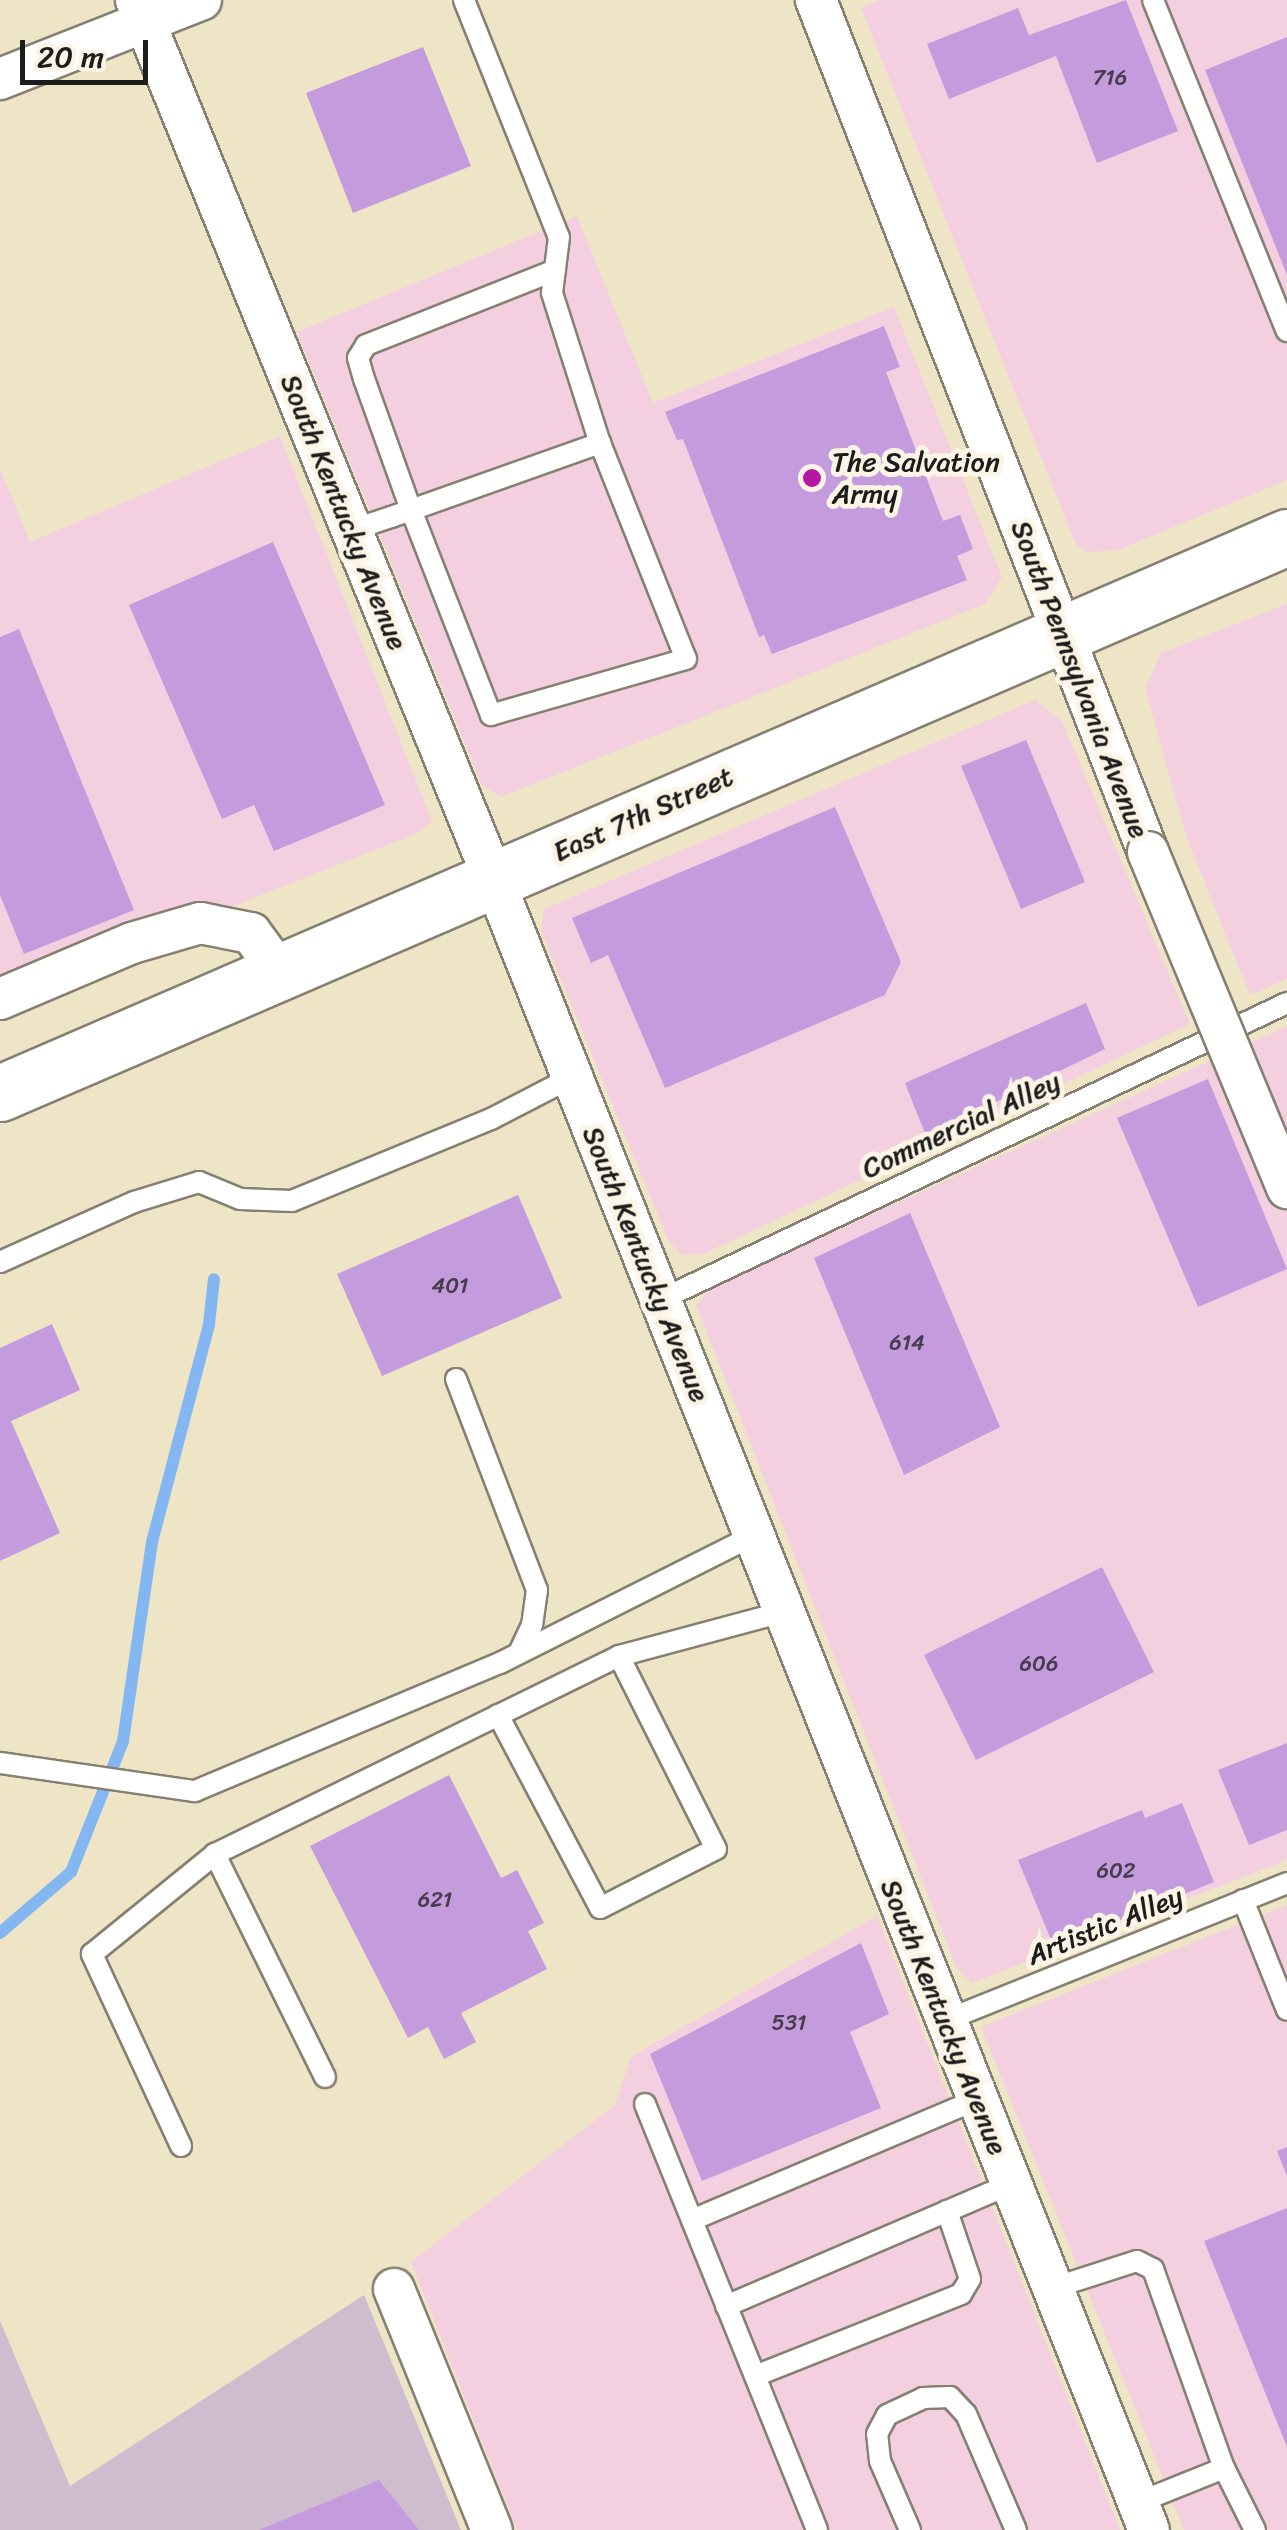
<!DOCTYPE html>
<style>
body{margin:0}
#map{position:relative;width:1287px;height:2530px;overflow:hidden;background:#eee5c6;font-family:Sriracha,sans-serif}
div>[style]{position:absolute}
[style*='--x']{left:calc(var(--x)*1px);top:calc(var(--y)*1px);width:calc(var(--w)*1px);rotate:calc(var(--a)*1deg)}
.built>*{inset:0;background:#f3cfe0}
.industrial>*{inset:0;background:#cfbdcf}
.stream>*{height:12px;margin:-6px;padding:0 6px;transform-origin:6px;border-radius:6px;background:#84b7f2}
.building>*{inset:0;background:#c49cde}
.roads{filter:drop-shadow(2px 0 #858071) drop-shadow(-2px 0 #858071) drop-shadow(0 2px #858071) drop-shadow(0 -2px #858071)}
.lane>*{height:20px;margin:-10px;padding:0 10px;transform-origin:10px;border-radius:10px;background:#fff}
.street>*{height:40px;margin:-20px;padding:0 20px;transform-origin:20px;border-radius:20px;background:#fff}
.primary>*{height:55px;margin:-27.5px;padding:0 27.5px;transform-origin:27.5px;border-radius:27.5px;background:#fff}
.bridges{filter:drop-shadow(2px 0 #858071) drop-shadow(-2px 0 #858071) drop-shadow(0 2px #858071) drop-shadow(0 -2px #858071)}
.street-bridge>*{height:40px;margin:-20px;padding:0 20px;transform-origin:20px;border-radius:20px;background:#fff}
.dots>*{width:28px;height:28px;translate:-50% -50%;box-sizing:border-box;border:5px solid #fcf5e5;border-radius:50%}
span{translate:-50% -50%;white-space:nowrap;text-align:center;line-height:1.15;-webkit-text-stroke:10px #fcf5e5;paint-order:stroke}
.number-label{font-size:22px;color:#463c4c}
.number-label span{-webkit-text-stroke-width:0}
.poi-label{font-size:28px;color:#1c1c1c}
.left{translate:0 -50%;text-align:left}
.street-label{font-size:28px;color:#1c1c1c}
.scale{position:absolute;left:20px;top:40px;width:128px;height:45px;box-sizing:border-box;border:5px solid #1c1c1c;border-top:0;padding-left:12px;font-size:30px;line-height:35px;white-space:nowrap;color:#1c1c1c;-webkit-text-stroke:8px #fcf5e5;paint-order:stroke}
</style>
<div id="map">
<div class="built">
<i style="clip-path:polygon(881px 0,1287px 0,1287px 480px,1118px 550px,1087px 552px,1076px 545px,861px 8px)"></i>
<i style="clip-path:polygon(577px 216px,653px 403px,894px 307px,1002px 577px,985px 604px,501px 797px,482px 785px,297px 332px)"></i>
<i style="clip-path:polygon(280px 436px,432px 821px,418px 833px,236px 905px,0 991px,0 468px,30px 542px)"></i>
<i style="clip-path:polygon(1287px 604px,1287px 979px,1250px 995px,1186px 836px,1145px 688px,1161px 653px)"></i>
<i style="clip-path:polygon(1035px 700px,1062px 721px,1190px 1024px,703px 1254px,681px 1255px,668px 1240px,541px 931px,544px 909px)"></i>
<i style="clip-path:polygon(1287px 1026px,1287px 1860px,972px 1983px,957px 1969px,696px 1305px,712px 1287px)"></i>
<i style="clip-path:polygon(1287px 1905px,1287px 2530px,1184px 2530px,981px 2027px)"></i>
<i style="clip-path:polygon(877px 1916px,1120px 2530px,517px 2530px,411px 2262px,615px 2105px,631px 2057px)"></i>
</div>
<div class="industrial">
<i style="clip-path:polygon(364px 2295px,461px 2530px,0 2530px,0 2321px,70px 2486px)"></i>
</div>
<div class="stream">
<i style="--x:0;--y:1933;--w:94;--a:-40.7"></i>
<i style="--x:71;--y:1872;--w:141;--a:-68.3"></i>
<i style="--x:123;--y:1741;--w:201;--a:-81.7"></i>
<i style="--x:152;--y:1542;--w:225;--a:-75.3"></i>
<i style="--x:209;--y:1324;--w:45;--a:-83.7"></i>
</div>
<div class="building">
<i style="clip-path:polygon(1126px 0,1178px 131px,1097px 163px,1056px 56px,949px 99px,927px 44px,1018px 8px,1029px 35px)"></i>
<i style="clip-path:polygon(1287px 37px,1287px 275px,1205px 70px)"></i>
<i style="clip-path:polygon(423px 47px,471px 166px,353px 213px,306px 93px)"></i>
<i style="clip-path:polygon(884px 326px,900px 367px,886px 372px,943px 521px,960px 515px,973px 549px,957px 556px,967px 580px,772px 654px,764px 635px,759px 637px,683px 439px,677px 440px,665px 412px)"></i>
<i style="clip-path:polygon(273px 542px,385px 805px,274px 851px,254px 805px,222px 819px,129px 605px)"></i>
<i style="clip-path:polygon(19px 629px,134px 910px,24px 954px,0 895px,0 637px)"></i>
<i style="clip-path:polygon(1026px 740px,1085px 882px,1021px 909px,961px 766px)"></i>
<i style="clip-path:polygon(835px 807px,901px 962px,885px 995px,665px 1088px,608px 955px,591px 963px,572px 918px)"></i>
<i style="clip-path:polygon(1086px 1003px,1105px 1049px,926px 1136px,905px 1083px)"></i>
<i style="clip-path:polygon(1208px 1079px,1287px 1269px,1198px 1307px,1117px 1118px)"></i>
<i style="clip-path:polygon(518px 1195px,562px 1298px,382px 1376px,337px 1274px)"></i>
<i style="clip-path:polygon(910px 1213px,1000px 1427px,904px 1475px,814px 1258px)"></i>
<i style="clip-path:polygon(52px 1324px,80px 1390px,11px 1421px,60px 1533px,0 1561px,0 1348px)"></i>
<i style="clip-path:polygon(1102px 1567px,1154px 1672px,976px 1760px,924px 1655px)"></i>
<i style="clip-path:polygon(1287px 1743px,1287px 1830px,1249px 1845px,1218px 1770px)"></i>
<i style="clip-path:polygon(449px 1775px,501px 1878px,517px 1870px,544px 1923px,528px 1931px,547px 1969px,461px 2013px,476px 2042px,444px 2059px,428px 2027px,408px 2038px,310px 1846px)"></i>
<i style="clip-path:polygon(1182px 1803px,1214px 1882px,1054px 1947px,1018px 1860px,1142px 1810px,1145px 1818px)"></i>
<i style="clip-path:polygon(861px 1943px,889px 2014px,850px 2032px,881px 2108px,702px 2181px,650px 2054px)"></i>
<i style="clip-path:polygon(1287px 2147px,1287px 2176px,1277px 2151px)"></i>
<i style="clip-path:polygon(1287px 2208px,1287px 2447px,1204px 2241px)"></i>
<i style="clip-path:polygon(379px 2480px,419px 2530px,259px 2530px)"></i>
</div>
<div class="roads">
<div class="lane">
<i style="--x:464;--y:0;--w:255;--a:68.2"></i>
<i style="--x:559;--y:237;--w:56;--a:97.1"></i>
<i style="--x:552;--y:293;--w:157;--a:72.3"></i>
<i style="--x:1153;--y:0;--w:357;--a:68"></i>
<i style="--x:352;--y:530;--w:41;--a:-18.4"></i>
<i style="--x:391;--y:517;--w:21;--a:-19"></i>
<i style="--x:411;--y:510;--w:201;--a:-19.5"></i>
<i style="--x:600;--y:443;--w:232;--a:68.3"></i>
<i style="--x:686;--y:659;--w:203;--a:164"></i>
<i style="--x:491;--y:715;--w:220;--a:-111.3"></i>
<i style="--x:411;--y:510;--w:139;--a:-109.7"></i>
<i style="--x:364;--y:379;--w:22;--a:-106"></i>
<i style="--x:358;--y:358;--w:15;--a:-58"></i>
<i style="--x:366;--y:345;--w:203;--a:-21.6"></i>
<i style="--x:0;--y:1262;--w:147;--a:-24.1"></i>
<i style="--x:134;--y:1202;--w:68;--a:-17.1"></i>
<i style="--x:199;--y:1182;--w:44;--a:22.5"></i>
<i style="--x:240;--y:1199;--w:52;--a:2.2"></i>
<i style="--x:292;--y:1201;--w:215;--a:-22.4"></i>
<i style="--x:491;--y:1119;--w:91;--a:-27.4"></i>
<i style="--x:660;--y:1300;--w:694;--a:-25.35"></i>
<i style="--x:456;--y:1379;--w:226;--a:69"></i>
<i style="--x:537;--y:1590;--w:35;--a:98"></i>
<i style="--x:532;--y:1625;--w:31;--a:115"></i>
<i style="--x:498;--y:1715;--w:218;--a:62.1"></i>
<i style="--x:600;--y:1908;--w:130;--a:-27"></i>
<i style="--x:716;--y:1849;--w:216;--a:-116.7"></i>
<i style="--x:0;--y:1763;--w:197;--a:8.2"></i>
<i style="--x:195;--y:1791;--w:331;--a:-22.8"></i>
<i style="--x:500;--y:1663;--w:283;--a:-26.7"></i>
<i style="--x:1243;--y:1900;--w:118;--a:68.2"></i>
<i style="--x:944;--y:2021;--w:370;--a:-21.9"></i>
<i style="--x:325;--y:2077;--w:249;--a:-116.3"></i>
<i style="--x:215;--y:1854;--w:450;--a:-26.1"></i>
<i style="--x:619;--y:1656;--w:170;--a:-15"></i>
<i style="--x:645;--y:2104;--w:459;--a:68"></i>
<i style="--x:181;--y:2146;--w:212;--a:-114.9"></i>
<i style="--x:92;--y:1954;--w:159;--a:-39.1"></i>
<i style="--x:692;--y:2220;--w:308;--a:-22.9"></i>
<i style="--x:1053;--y:2288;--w:88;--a:-17.8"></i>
<i style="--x:1137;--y:2261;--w:18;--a:27"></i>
<i style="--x:1153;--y:2269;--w:211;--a:70.4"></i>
<i style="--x:1224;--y:2468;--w:69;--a:63.4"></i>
<i style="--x:726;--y:2306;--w:309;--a:-23.2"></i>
<i style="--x:755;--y:2376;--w:222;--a:-21.7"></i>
<i style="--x:961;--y:2294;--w:17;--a:-59"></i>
<i style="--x:970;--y:2279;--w:72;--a:-108.7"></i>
<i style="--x:1137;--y:2503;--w:94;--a:-21.9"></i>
<i style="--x:910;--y:2530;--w:75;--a:-113.5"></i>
<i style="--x:880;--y:2461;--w:27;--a:-96"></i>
<i style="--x:877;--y:2434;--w:21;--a:-62"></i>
<i style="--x:887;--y:2415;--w:40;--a:-25"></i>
<i style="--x:923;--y:2398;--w:27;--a:-2"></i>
<i style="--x:950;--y:2397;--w:23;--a:47"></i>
<i style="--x:966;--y:2414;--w:126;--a:66.7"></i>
</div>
<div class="street">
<i style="--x:136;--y:0;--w:950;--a:67.86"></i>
<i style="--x:494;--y:880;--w:1775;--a:68.35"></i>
<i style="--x:816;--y:0;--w:914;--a:68.71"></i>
<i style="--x:0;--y:79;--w:216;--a:-21.5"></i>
<i style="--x:0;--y:999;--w:143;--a:-23"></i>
<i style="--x:132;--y:943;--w:71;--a:-16.4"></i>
<i style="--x:200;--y:923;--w:52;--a:11.1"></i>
<i style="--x:251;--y:933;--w:51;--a:53.8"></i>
<i style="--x:394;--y:2289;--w:260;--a:67.9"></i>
</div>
<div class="primary">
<i style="--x:0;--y:1093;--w:1402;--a:-23.36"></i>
</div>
</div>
<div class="bridges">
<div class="street-bridge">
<i style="--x:1148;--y:852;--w:364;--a:67.5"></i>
</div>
</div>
<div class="dots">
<i style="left:812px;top:478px;background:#b5179e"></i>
</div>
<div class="number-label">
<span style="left:1110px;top:78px">716</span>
<span style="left:450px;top:1286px">401</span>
<span style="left:907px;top:1343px">614</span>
<span style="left:1039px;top:1664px">606</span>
<span style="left:1116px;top:1871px">602</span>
<span style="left:435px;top:1900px">621</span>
<span style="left:789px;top:2023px">531</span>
</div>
<div class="poi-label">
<span class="left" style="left:832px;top:478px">The Salvation<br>Army</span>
</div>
<div class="street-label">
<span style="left:344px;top:512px;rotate:68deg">South Kentucky Avenue</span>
<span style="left:1080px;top:679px;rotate:69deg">South Pennsylvania Avenue</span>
<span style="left:643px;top:814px;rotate:-24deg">East 7th Street</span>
<span style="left:961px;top:1125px;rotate:-25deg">Commercial Alley</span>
<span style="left:646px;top:1264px;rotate:68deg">South Kentucky Avenue</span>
<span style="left:1105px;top:1926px;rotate:-22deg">Artistic Alley</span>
<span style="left:944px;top:2017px;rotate:68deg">South Kentucky Avenue</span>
</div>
<div class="scale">20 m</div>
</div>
